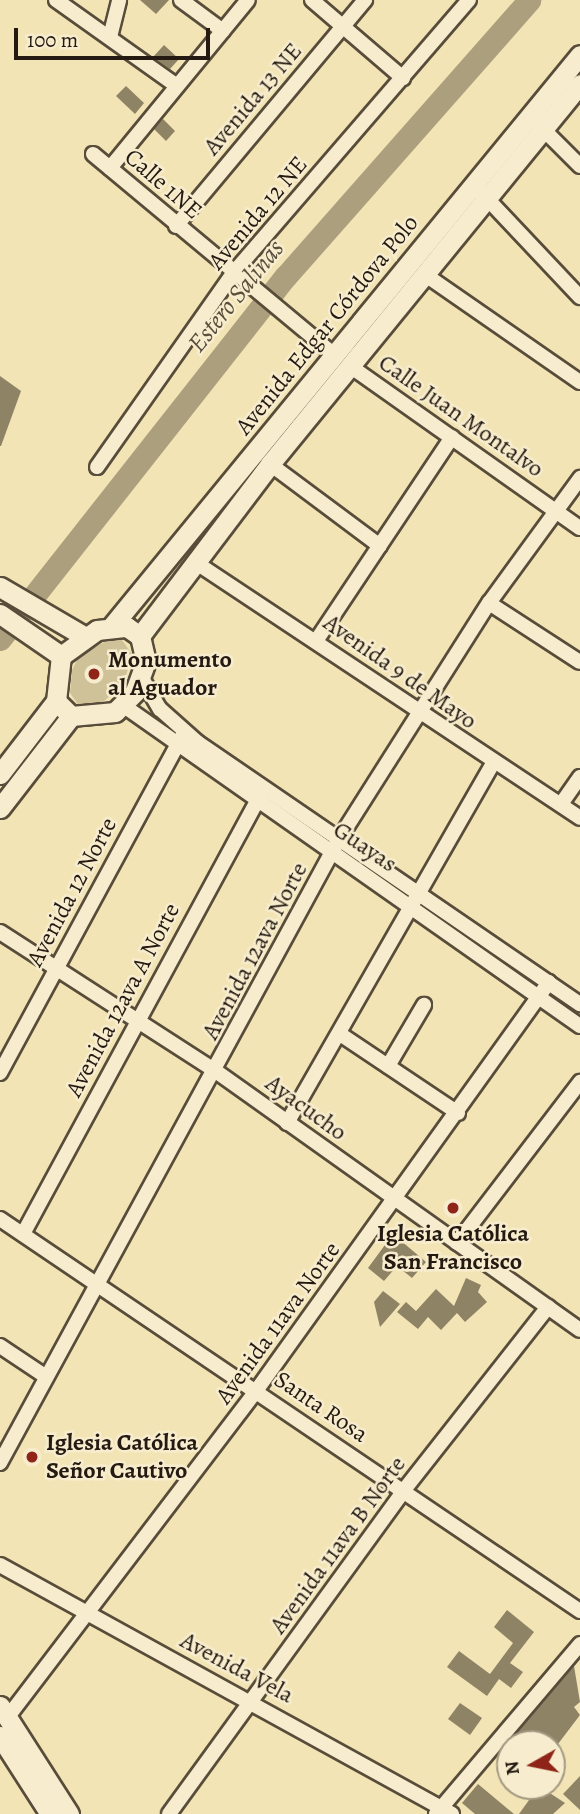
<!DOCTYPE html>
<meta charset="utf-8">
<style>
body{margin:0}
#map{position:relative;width:580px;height:1814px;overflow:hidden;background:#f2e4b4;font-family:Alegreya,serif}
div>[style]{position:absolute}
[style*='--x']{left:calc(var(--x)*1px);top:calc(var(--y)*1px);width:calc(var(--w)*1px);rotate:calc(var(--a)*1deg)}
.green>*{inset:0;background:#cfc298}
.river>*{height:23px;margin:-11.5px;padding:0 11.5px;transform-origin:11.5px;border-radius:11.5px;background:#ac9f7d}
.building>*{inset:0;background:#8f8366}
.roads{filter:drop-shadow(2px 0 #584c3a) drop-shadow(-2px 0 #584c3a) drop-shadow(0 2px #584c3a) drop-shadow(0 -2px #584c3a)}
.street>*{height:14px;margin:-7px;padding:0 7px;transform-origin:7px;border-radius:7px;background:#f7edce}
.secondary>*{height:19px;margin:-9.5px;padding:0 9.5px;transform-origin:9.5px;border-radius:9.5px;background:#f7edce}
.dots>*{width:19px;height:19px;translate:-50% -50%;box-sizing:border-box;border:4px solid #f7edce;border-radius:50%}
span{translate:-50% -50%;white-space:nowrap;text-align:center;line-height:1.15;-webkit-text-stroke:5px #f7edce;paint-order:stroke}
.street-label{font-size:24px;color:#241a11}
.poi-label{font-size:24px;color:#241a11;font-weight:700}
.left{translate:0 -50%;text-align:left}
.water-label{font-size:26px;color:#5a4f3c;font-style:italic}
.north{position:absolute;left:496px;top:1730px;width:70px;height:70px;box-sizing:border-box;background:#f7edce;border:2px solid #a39982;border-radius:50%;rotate:261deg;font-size:19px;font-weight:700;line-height:28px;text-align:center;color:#241a11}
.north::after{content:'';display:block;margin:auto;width:24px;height:32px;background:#8f2418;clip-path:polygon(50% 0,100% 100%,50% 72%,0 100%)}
.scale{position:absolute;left:14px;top:28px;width:196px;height:32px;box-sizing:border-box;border:4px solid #241a11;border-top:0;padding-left:9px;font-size:21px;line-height:24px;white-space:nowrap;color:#241a11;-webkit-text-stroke:5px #f7edce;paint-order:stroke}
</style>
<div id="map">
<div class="green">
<i style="clip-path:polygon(110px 639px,122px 640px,132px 654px,124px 683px,100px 705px,79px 706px,70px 693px,72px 670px,79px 656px)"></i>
</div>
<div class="river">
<i style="--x:0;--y:639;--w:462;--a:-51.8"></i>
<i style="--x:286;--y:276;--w:368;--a:-48.6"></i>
</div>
<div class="building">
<i style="clip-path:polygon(140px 0,169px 0,156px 14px)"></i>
<i style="clip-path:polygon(164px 45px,179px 59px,170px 69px,153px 57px)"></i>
<i style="clip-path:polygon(126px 86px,144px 103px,135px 114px,116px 96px)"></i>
<i style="clip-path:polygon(163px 119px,175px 131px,166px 141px,154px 129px)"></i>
<i style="clip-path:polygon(0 376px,21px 391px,1px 446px,0 446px)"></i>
<i style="clip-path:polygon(393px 1234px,426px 1262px,412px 1278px,397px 1266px,384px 1281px,368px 1268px)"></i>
<i style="clip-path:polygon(466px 1278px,481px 1285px,478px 1292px,487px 1302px,465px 1322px,457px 1313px,441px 1330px,428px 1317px,418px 1329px,397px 1312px,406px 1302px,416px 1311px,436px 1289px,454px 1306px)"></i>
<i style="clip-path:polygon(383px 1291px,400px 1304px,380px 1327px,374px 1302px)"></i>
<i style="clip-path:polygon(507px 1610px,534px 1632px,510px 1663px,523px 1672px,511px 1688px,499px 1679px,487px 1696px,447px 1667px,459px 1651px,490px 1674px,513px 1643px,494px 1627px)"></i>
<i style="clip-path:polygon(574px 1666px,580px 1702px,574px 1707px,580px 1715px,558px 1744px,510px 1744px,510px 1758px,502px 1751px)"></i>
<i style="clip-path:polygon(460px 1703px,482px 1718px,470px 1735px,448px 1719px)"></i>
<i style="clip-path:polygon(580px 1776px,580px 1810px,563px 1794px)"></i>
<i style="clip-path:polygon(478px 1784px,514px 1814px,475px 1814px,462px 1803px)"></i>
<i style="clip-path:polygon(539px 1786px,565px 1803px,553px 1814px,519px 1814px)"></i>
</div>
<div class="roads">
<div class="street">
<i style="--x:56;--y:0;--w:148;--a:35.4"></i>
<i style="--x:181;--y:0;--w:52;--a:36.4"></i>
<i style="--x:312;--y:0;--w:120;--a:40.6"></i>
<i style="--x:110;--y:37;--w:38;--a:-76"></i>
<i style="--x:544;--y:130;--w:51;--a:45"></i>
<i style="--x:93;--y:154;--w:312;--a:39.8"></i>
<i style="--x:110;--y:168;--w:217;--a:-50.6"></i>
<i style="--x:480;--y:191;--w:146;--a:46.7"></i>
<i style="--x:176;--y:226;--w:295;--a:-50.1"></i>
<i style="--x:427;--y:276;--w:186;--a:34.7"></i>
<i style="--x:350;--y:366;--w:281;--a:35.2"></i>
<i style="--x:270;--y:464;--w:137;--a:36.7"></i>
<i style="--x:97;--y:467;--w:240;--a:-54.9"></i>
<i style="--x:235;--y:271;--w:358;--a:-49.2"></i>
<i style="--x:195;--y:562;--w:462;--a:33.6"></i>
<i style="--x:489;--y:603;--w:108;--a:33"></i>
<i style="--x:316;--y:641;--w:245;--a:-56.3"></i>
<i style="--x:143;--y:680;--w:34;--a:60"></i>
<i style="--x:160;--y:709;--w:50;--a:41.7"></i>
<i style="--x:197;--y:742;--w:464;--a:34.4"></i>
<i style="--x:124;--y:706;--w:557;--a:35.06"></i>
<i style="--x:561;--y:804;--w:33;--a:-55"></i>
<i style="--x:0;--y:932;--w:258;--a:32.8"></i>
<i style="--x:217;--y:1072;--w:445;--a:35.4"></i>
<i style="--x:340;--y:1034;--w:142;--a:33.8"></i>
<i style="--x:388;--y:1066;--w:71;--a:-59.5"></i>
<i style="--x:0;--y:1073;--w:382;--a:-61.6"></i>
<i style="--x:287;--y:1123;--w:415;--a:-60.2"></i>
<i style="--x:0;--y:1219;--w:700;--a:34.05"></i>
<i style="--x:23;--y:1234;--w:502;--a:-61.6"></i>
<i style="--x:457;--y:1243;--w:203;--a:-52.6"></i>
<i style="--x:0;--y:1346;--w:54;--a:33.7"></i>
<i style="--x:0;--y:1463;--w:710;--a:-61.49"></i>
<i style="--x:339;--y:839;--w:280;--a:-57.6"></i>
<i style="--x:489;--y:603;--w:155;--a:-53.9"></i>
<i style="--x:0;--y:1565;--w:516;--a:28.85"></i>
<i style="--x:7;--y:1718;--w:411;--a:-52.7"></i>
<i style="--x:256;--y:1391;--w:503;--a:-54.38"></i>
<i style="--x:169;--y:1814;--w:400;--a:-54"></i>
<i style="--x:404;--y:1490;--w:233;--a:-51.8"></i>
<i style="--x:436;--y:1814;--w:223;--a:-49.7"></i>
</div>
<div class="secondary">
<i style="--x:0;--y:587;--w:97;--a:30.3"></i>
<i style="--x:0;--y:614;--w:74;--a:34.5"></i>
<i style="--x:112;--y:626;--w:738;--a:-50.66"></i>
<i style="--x:127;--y:627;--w:16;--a:35"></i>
<i style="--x:140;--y:636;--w:26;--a:77"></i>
<i style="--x:146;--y:661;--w:33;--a:110"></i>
<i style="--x:135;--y:692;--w:28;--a:135"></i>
<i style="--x:115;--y:712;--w:44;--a:174.8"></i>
<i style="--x:71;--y:716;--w:21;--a:-135"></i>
<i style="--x:56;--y:701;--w:45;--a:-83.7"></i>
<i style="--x:61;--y:656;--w:44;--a:-35.8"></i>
<i style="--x:97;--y:630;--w:30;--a:-6"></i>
<i style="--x:140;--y:636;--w:216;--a:-52.9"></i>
<i style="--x:270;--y:464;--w:490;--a:-50.8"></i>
<i style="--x:0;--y:774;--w:92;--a:-52.5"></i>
<i style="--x:0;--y:808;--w:116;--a:-52.3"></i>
<i style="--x:0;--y:1706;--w:128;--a:57.4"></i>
<i style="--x:0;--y:1736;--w:93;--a:57.3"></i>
</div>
</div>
<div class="dots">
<i style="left:94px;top:674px;background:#8f2418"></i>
<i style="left:453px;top:1208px;background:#8f2418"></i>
<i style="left:32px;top:1457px;background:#8f2418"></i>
</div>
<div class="street-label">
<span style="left:253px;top:99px;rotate:-50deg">Avenida 13 NE</span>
<span style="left:163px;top:184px;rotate:41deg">Calle 1NE</span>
<span style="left:258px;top:213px;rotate:-50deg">Avenida 12 NE</span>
<span style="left:327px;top:325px;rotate:-51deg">Avenida Edgar Córdova Polo</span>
<span style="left:461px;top:416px;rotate:35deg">Calle Juan Montalvo</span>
<span style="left:400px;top:672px;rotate:35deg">Avenida 9 de Mayo</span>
<span style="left:365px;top:847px;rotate:34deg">Guayas</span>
<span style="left:72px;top:892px;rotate:-62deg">Avenida 12 Norte</span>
<span style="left:255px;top:951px;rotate:-62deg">Avenida 12ava Norte</span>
<span style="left:123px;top:1000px;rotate:-62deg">Avenida 12ava A Norte</span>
<span style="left:306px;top:1108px;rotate:36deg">Ayacucho</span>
<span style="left:278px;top:1323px;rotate:-54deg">Avenida 11ava Norte</span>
<span style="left:321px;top:1407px;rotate:34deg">Santa Rosa</span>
<span style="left:338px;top:1545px;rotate:-54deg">Avenida 11ava B Norte</span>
<span style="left:237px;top:1668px;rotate:28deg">Avenida Vela</span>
</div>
<div class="poi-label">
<span class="left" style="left:108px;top:674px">Monumento<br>al Aguador</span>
<span style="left:453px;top:1248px">Iglesia Católica<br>San Francisco</span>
<span class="left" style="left:46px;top:1457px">Iglesia Católica<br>Señor Cautivo</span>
</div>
<div class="water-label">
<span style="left:236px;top:296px;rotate:-51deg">Estero Salinas</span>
</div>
<div class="north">N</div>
<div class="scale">100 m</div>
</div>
